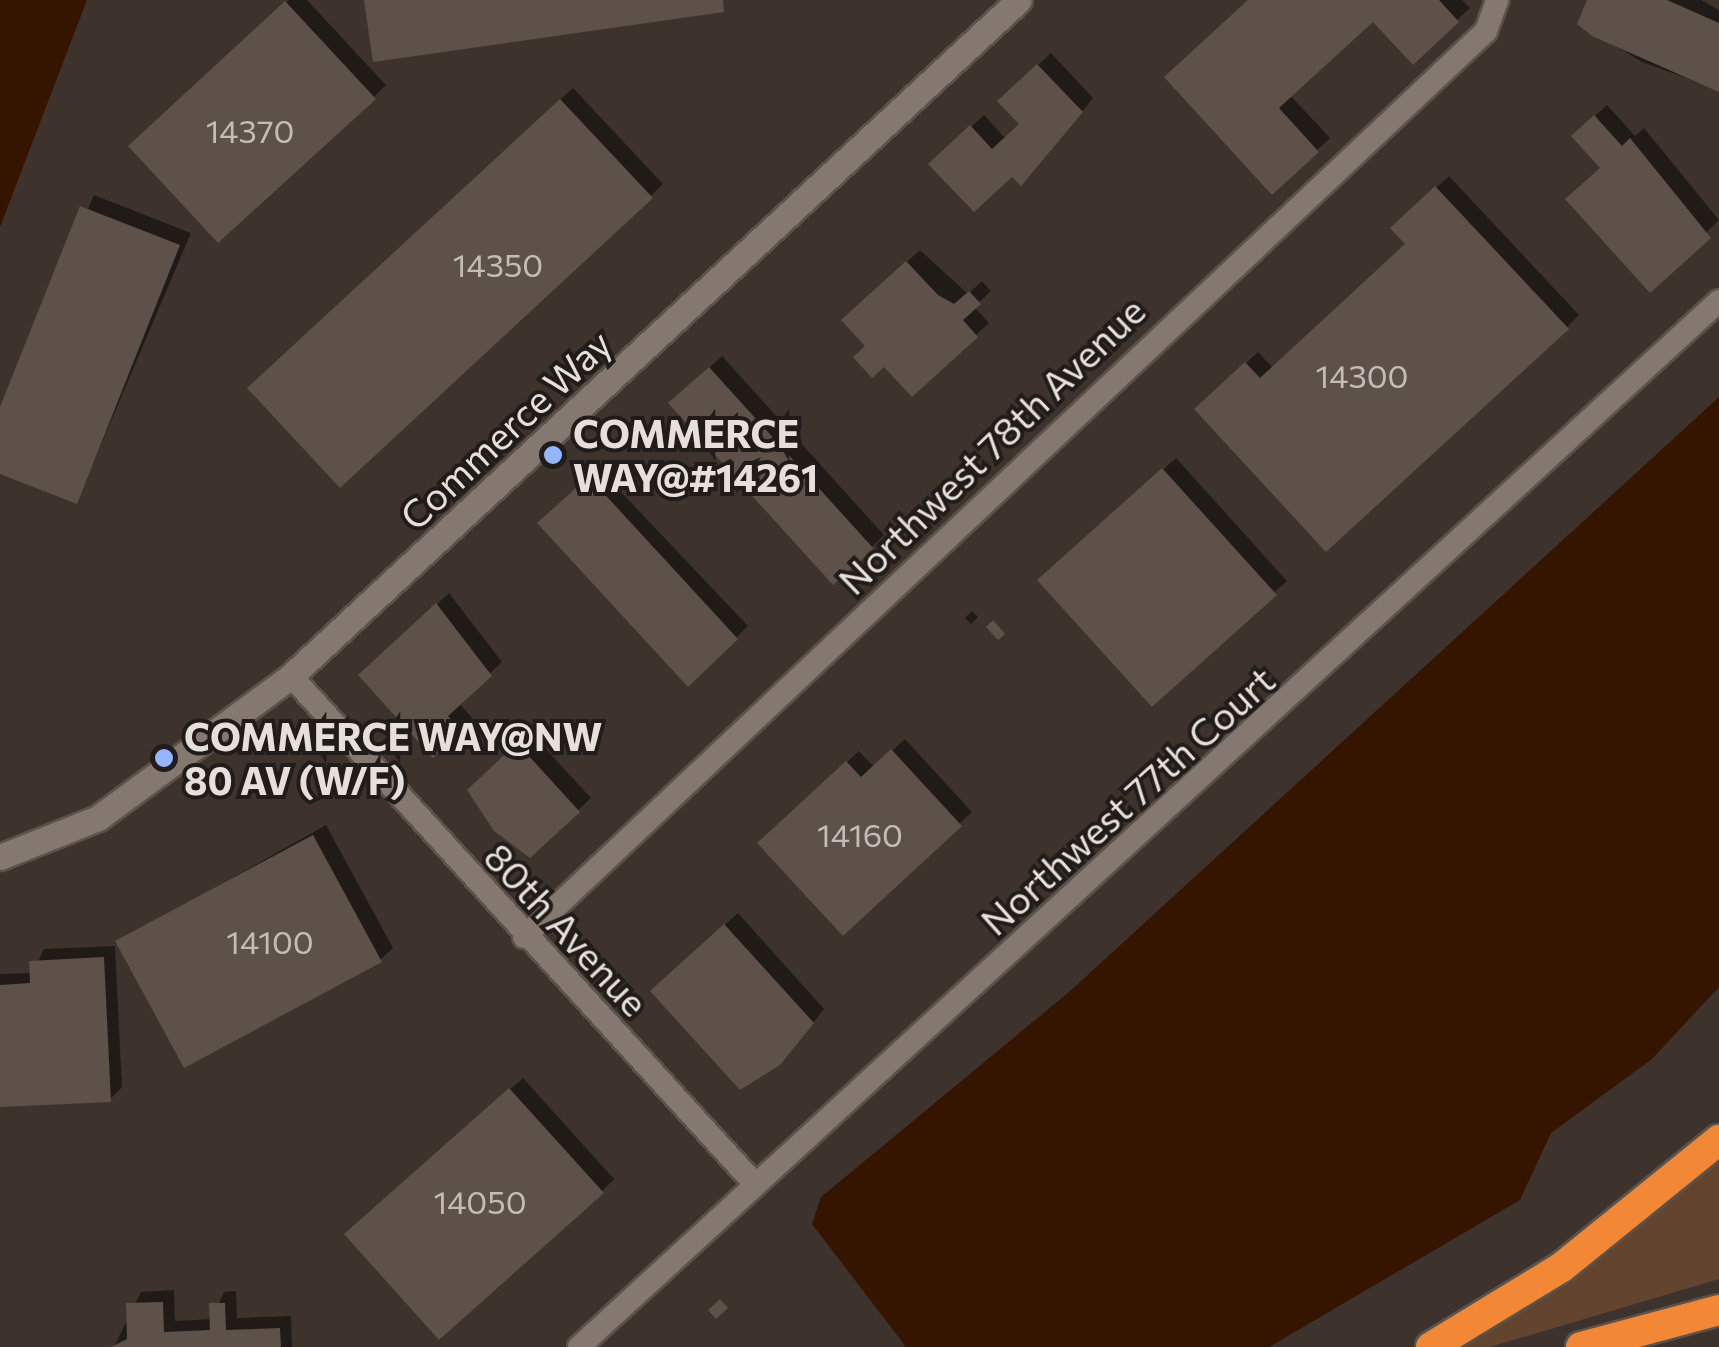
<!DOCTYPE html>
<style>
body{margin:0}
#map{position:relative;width:1719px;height:1347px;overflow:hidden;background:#3e332c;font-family:Commissioner,sans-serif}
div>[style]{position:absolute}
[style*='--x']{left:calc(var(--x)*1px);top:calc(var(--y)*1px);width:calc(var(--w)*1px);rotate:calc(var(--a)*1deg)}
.green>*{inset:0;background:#62442f}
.water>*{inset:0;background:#351400}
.shadow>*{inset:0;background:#0007}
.building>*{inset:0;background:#5d514a}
.roads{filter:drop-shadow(2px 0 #5b524b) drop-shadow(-2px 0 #5b524b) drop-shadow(0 2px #5b524b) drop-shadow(0 -2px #5b524b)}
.minor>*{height:22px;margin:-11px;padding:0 11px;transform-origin:11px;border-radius:11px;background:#857870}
.tertiary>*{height:25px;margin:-12.5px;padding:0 12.5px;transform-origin:12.5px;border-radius:12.5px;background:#857870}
.motorway>*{height:30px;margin:-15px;padding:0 15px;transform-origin:15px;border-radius:15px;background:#f28836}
.dots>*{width:28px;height:28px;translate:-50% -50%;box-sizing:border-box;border:5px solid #211c19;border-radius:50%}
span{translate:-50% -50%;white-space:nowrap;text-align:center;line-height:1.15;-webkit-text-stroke:8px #211c19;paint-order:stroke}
.number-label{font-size:32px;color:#c4bcb6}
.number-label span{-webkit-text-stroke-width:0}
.street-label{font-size:38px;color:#e6dfda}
.poi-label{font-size:38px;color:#e6dfda;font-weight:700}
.left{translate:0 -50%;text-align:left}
</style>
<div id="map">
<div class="green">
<i style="clip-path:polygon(1719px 1151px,1719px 1279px,1490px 1347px,1442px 1347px)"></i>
</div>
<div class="water">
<i style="clip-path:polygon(0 0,87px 0,0 227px)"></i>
<i style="clip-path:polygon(1719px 397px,1719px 987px,1652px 1059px,1551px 1133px,1520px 1200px,1269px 1347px,906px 1347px,812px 1224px,821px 1197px,1069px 992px)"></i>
</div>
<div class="shadow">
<i style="clip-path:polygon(289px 0,307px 0,386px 85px,374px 97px,143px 134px)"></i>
<i style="clip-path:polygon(1250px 0,1462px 0,1470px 8px,1413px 62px,1373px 18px,1290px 95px,1330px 138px,1273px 192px)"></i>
<i style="clip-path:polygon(1590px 0,1701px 0,1719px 10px,1719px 90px,1642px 62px,1580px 23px)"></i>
<i style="clip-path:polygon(1051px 53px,1093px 98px,1033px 171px,932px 164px,984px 115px,1006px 139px,1022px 124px,1000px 101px)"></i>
<i style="clip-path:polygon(573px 88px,663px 184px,651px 196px,262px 376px)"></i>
<i style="clip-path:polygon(1607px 105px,1635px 136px,1644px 128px,1719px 220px,1650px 289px,1586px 124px)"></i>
<i style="clip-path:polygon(1449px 176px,1579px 315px,1567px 327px,1209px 397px,1258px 352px,1273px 368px,1408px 244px,1405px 216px)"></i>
<i style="clip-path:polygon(94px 195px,191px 233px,77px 501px,0 471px,0 414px)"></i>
<i style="clip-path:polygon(920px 250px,968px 294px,982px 281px,991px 291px,974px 307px,989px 323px,912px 394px,868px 345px,857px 308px)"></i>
<i style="clip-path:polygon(722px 356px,884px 535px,872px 547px,683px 391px)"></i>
<i style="clip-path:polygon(1176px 458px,1287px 581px,1152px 703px,1053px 568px)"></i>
<i style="clip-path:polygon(605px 475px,748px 626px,688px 684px,553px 511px)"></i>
<i style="clip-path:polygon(449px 593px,502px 662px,459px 703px,472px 718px,433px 754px,374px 663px)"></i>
<i style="clip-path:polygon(972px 611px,978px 617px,971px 624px,965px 618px)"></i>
<i style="clip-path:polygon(531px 733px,591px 798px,530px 855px,470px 790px)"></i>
<i style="clip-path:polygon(905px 739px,972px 812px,843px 933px,773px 831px,859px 751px,874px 767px)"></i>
<i style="clip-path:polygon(326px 825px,393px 948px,380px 960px,118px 942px)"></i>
<i style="clip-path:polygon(738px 913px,824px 1009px,792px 1050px,665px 979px)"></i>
<i style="clip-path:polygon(115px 946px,122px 1087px,110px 1099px,0 1105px,0 974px,32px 973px,44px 949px)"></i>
<i style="clip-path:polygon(523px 1078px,614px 1179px,602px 1191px,360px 1222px)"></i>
<i style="clip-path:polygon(174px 1290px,175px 1321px,212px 1319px,224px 1292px,236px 1291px,237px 1318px,291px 1316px,292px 1347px,114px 1347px,141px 1292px)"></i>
</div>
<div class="building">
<i style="clip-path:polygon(364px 0,723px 0,724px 12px,373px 62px)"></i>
<i style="clip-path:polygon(1248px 0,1439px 0,1459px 22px,1413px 65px,1373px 22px,1279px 108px,1319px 152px,1272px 195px,1164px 77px)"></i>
<i style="clip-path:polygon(1587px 0,1667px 0,1719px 23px,1719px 92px,1592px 36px,1577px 24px)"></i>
<i style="clip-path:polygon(285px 1px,376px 99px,218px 243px,128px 146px)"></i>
<i style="clip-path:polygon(1037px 64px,1083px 112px,1021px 186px,1012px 177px,974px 212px,928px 164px,970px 125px,992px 149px,1019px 124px,997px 101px)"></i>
<i style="clip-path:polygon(560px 99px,653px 198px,340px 488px,247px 388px)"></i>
<i style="clip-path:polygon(1594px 115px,1622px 146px,1630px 138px,1711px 238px,1650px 293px,1565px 199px,1600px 168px,1571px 136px)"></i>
<i style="clip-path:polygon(1435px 186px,1569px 329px,1326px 552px,1194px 409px,1245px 362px,1260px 378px,1405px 244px,1390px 228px)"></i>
<i style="clip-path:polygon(80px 206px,180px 245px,77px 504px,0 474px,0 407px)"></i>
<i style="clip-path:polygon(906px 261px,938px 295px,954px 304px,969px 291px,981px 304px,963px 320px,978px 337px,912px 397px,884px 367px,872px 378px,853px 357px,865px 346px,841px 320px)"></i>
<i style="clip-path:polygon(709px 367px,874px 549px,833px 585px,668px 403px)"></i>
<i style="clip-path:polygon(1162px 468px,1277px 595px,1152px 707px,1037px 580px)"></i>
<i style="clip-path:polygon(598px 487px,738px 639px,688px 687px,537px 523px,576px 488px)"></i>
<i style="clip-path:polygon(436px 603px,492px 676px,448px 716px,462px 732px,433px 758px,358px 675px)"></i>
<i style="clip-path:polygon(993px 620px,1005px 634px,998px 640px,986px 627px)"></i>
<i style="clip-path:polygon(517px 743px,580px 812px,530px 858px,494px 831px,467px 790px)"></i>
<i style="clip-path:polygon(891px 749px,962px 826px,843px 936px,757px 843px,846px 761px,861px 777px)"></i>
<i style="clip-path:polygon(313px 835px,382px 962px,184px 1068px,115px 941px)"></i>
<i style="clip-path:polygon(724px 924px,814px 1023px,780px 1065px,740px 1090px,650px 991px)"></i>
<i style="clip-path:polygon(104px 957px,111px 1102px,0 1107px,0 985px,30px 983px,29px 961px)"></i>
<i style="clip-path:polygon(509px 1088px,604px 1193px,439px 1340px,344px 1234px)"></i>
<i style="clip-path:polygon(720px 1299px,728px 1308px,716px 1319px,708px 1310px)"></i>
<i style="clip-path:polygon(163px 1302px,164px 1332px,210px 1330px,209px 1303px,225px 1303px,226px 1330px,280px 1328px,281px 1347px,111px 1347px,127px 1339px,126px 1303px)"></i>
</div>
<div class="roads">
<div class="minor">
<i style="--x:291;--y:676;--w:685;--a:47.6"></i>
<i style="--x:524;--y:937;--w:1321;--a:-43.28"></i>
<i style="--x:1486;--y:31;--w:33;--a:-70"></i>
<i style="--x:579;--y:1347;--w:1547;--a:-42.54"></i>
</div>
<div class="tertiary">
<i style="--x:0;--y:857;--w:105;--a:-21.7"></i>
<i style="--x:98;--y:818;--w:240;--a:-36.3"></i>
<i style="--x:291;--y:676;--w:993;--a:-42.88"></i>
</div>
<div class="motorway">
<i style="--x:1431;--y:1347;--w:153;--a:-31.4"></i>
<i style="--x:1562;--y:1267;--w:202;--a:-39"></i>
<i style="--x:1581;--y:1347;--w:143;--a:-15"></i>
</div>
</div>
<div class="dots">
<i style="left:553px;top:455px;background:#95b6fd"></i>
<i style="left:164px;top:758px;background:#95b6fd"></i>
</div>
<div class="number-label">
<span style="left:250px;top:130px">14370</span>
<span style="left:498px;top:264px">14350</span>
<span style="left:1362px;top:375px">14300</span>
<span style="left:860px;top:834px">14160</span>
<span style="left:270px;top:941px">14100</span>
<span style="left:480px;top:1201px">14050</span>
</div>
<div class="street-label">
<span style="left:505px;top:429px;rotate:-43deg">Commerce Way</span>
<span style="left:991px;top:445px;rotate:-44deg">Northwest 78th Avenue</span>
<span style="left:1127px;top:800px;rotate:-42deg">Northwest 77th Court</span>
<span style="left:567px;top:929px;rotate:47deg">80th Avenue</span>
</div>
<div class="poi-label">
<span class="left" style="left:573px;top:455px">COMMERCE<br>WAY@#14261</span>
<span class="left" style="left:184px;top:758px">COMMERCE WAY@NW<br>80 AV (W/F)</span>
</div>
</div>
